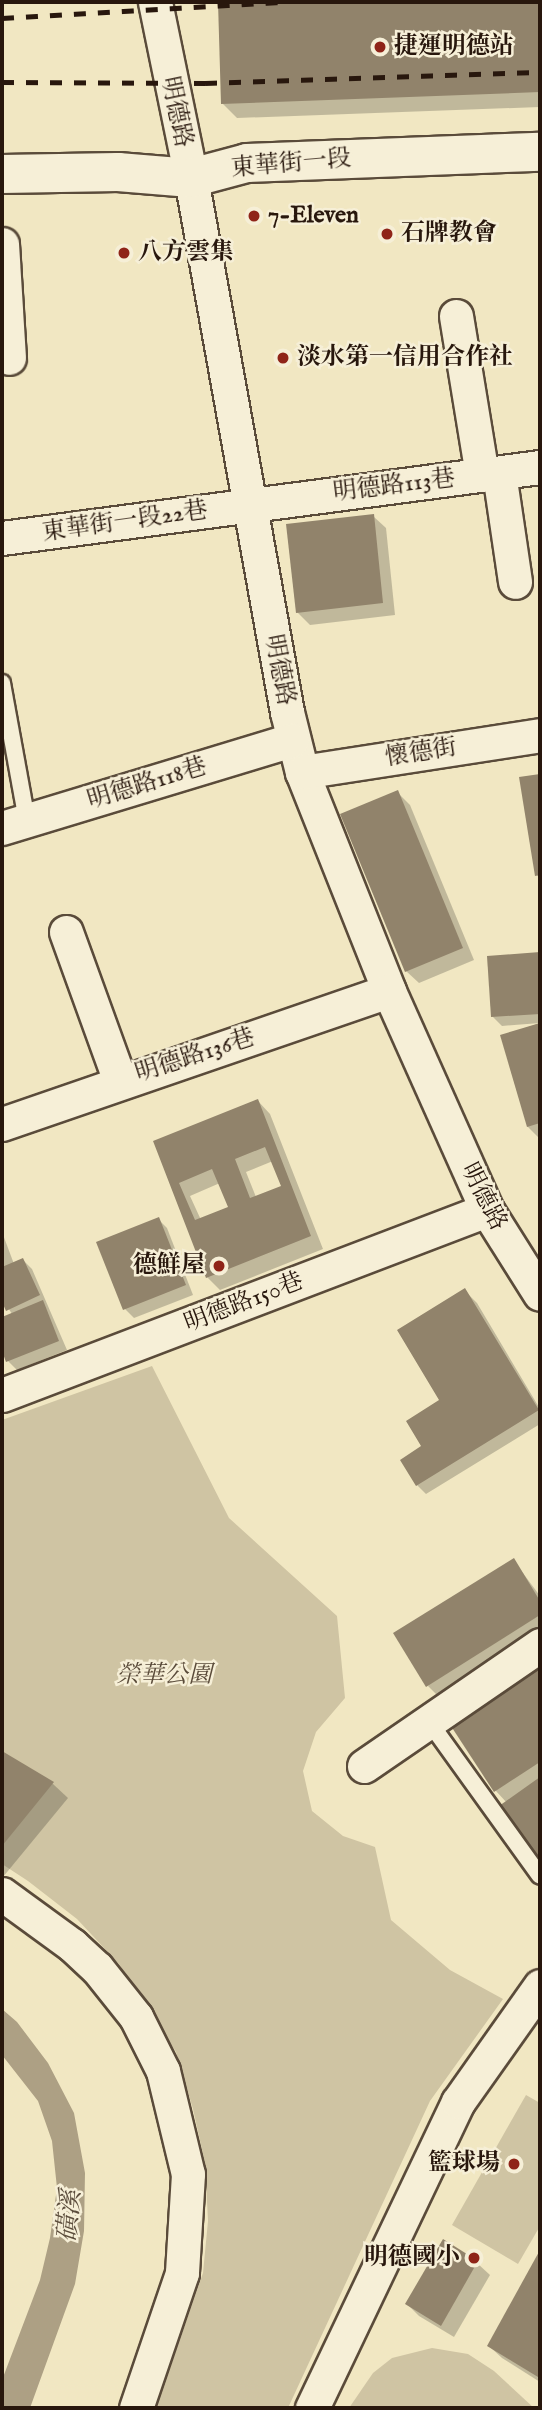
<!DOCTYPE html>
<meta charset="utf-8">
<style>
body{margin:0}
#map{position:relative;width:542px;height:2410px;overflow:hidden;background:#f1e7c2;font-family:"IM FELL English","Noto Serif TC",serif}
div>[style]{position:absolute}
[style*='--x']{left:calc(var(--x)*1px);top:calc(var(--y)*1px);width:calc(var(--w)*1px);rotate:calc(var(--a)*1deg)}
.green>*{inset:0;background:#cfc4a3}
.water>*{inset:0;background:#ada084}
.shadow>*{inset:0;background:#0003}
.building>*{inset:0;background:#91836b}
.roads{filter:drop-shadow(2px 0 #5a4b3a) drop-shadow(-2px 0 #5a4b3a) drop-shadow(0 2px #5a4b3a) drop-shadow(0 -2px #5a4b3a)}
.service>*{height:16px;margin:-8px;padding:0 8px;transform-origin:8px;border-radius:8px;background:#f6efd7}
.minor>*{height:33px;margin:-16.5px;padding:0 16.5px;transform-origin:16.5px;border-radius:16.5px;background:#f6efd7}
.tertiary>*{height:38px;margin:-19px;padding:0 19px;transform-origin:19px;border-radius:19px;background:#f6efd7}
.rail>*{height:5px;margin-top:-2.5px;transform-origin:0;background:repeating-linear-gradient(90deg,#28170d 0 12px,transparent 0 24px)}
.dots>*{width:19px;height:19px;translate:-50% -50%;box-sizing:border-box;border:4px solid #f6efd7;border-radius:50%}
span{translate:-50% -50%;white-space:nowrap;text-align:center;line-height:1.15;-webkit-text-stroke:5px #f6efd7;paint-order:stroke}
.poi-label{font-size:24px;color:#28170d;font-weight:700}
.left{translate:0 -50%;text-align:left}
.right{translate:-100% -50%;text-align:right}
.street-label{font-size:24px;color:#28170d}
.park-label{font-size:24px;color:#5a4b3a;font-style:italic}
.water-label{font-size:26px;color:#5d4e3d;font-style:italic}
.frame{position:absolute;inset:0;border:4px solid #28170d;pointer-events:none}
</style>
<div id="map">
<div class="green">
<i style="clip-path:polygon(152px 1366px,229px 1518px,337px 1616px,345px 1698px,316px 1732px,303px 1771px,312px 1811px,343px 1836px,375px 1847px,391px 1920px,450px 1970px,503px 1999px,430px 2101px,288px 2408px,156px 2408px,203px 2273px,208px 2221px,205px 2163px,193px 2109px,176px 2052px,119px 1964px,77px 1919px,28px 1881px,2px 1864px,2px 1420px)"></i>
<i style="clip-path:polygon(526px 2095px,540px 2103px,540px 2226px,518px 2264px,452px 2225px)"></i>
<i style="clip-path:polygon(432px 2348px,468px 2354px,494px 2371px,534px 2408px,349px 2408px,373px 2373px,392px 2358px)"></i>
</div>
<div class="water">
<i style="clip-path:polygon(2px 2009px,17px 2022px,48px 2063px,74px 2113px,85px 2173px,84px 2231px,75px 2284px,30px 2408px,2px 2408px,2px 2380px,40px 2280px,50px 2238px,57px 2188px,52px 2141px,38px 2101px,2px 2055px)"></i>
</div>
<div class="shadow">
<i style="clip-path:polygon(219px 2px,540px 2px,540px 107px,237px 118px,223px 104px)"></i>
<i style="clip-path:polygon(373px 516px,386px 528px,395px 615px,310px 625px,297px 612px)"></i>
<i style="clip-path:polygon(540px 775px,540px 879px,537px 875px,521px 779px)"></i>
<i style="clip-path:polygon(397px 792px,410px 805px,474px 960px,419px 983px,406px 971px)"></i>
<i style="clip-path:polygon(540px 954px,540px 1139px,528px 1127px,502px 1036px,540px 1023px,502px 1026px,492px 1016px,489px 957px)"></i>
<i style="clip-path:polygon(evenodd,258px 1101px,270px 1114px,323px 1249px,220px 1290px,207px 1277px,155px 1142px,258px 1101px,273px 1161px,283px 1187px,256px 1197px,246px 1172px,273px 1161px,258px 1101px,220px 1183px,230px 1208px,201px 1220px,190px 1196px,220px 1183px)"></i>
<i style="clip-path:polygon(158px 1219px,167px 1228px,193px 1295px,134px 1318px,125px 1309px)"></i>
<i style="clip-path:polygon(2px 1232px,14px 1264px,23px 1260px,32px 1269px,67px 1350px,17px 1370px,8px 1361px,2px 1346px,2px 1318px,12px 1314px,2px 1298px)"></i>
<i style="clip-path:polygon(465px 1291px,477px 1303px,540px 1409px,540px 1424px,426px 1494px,417px 1485px,424px 1447px,442px 1401px)"></i>
<i style="clip-path:polygon(514px 1561px,540px 1596px,540px 1635px,440px 1698px,428px 1686px)"></i>
<i style="clip-path:polygon(540px 1664px,540px 1861px,502px 1806px,507px 1803px,496px 1791px,451px 1724px)"></i>
<i style="clip-path:polygon(2px 1753px,53px 1784px,68px 1798px,3px 1877px)"></i>
<i style="clip-path:polygon(444px 2242px,477px 2263px,490px 2275px,454px 2337px,419px 2316px,407px 2304px)"></i>
<i style="clip-path:polygon(540px 2253px,540px 2382px,502px 2358px,489px 2346px)"></i>
</div>
<div class="building">
<i style="clip-path:polygon(218px 2px,540px 2px,540px 92px,221px 104px)"></i>
<i style="clip-path:polygon(374px 514px,383px 603px,296px 613px,286px 524px)"></i>
<i style="clip-path:polygon(540px 774px,540px 875px,535px 876px,519px 777px)"></i>
<i style="clip-path:polygon(398px 790px,463px 948px,405px 972px,340px 814px)"></i>
<i style="clip-path:polygon(540px 952px,540px 1014px,491px 1017px,487px 956px)"></i>
<i style="clip-path:polygon(540px 1023px,540px 1123px,527px 1127px,500px 1035px)"></i>
<i style="clip-path:polygon(evenodd,258px 1099px,311px 1236px,206px 1278px,153px 1141px,258px 1099px,265px 1147px,281px 1186px,250px 1198px,235px 1159px,265px 1147px,258px 1099px,212px 1169px,228px 1207px,195px 1220px,179px 1183px,212px 1169px)"></i>
<i style="clip-path:polygon(159px 1217px,186px 1285px,123px 1310px,96px 1242px)"></i>
<i style="clip-path:polygon(23px 1258px,40px 1295px,6px 1311px,2px 1302px,2px 1267px)"></i>
<i style="clip-path:polygon(465px 1288px,539px 1410px,416px 1486px,400px 1460px,421px 1446px,406px 1421px,439px 1400px,397px 1330px)"></i>
<i style="clip-path:polygon(43px 1300px,59px 1341px,6px 1362px,2px 1351px,2px 1317px)"></i>
<i style="clip-path:polygon(514px 1558px,540px 1601px,540px 1615px,426px 1687px,393px 1633px)"></i>
<i style="clip-path:polygon(540px 1662px,540px 1762px,494px 1792px,449px 1723px)"></i>
<i style="clip-path:polygon(2px 1751px,54px 1782px,2px 1846px)"></i>
<i style="clip-path:polygon(540px 1777px,540px 1865px,499px 1806px)"></i>
<i style="clip-path:polygon(443px 2239px,478px 2261px,441px 2326px,405px 2304px)"></i>
<i style="clip-path:polygon(540px 2250px,540px 2374px,538px 2377px,487px 2346px)"></i>
</div>
<div class="roads">
<div class="service">
<i style="--x:2;--y:683;--w:140;--a:79.7"></i>
<i style="--x:430;--y:1723;--w:188;--a:54.3"></i>
</div>
<div class="minor">
<i style="--x:155;--y:2;--w:180;--a:78.4"></i>
<i style="--x:191;--y:178;--w:543;--a:79.81"></i>
<i style="--x:287;--y:712;--w:62;--a:76"></i>
<i style="--x:302;--y:772;--w:236;--a:68.3"></i>
<i style="--x:389;--y:991;--w:240;--a:65.9"></i>
<i style="--x:487;--y:1210;--w:99;--a:57.8"></i>
<i style="--x:2;--y:244;--w:114;--a:86.5"></i>
<i style="--x:456;--y:316;--w:161;--a:80.7"></i>
<i style="--x:499;--y:473;--w:110;--a:81.6"></i>
<i style="--x:2;--y:538;--w:543;--a:-7.52"></i>
<i style="--x:302;--y:772;--w:241;--a:-8.8"></i>
<i style="--x:2;--y:828;--w:303;--a:-16.9"></i>
<i style="--x:66;--y:932;--w:158;--a:70.1"></i>
<i style="--x:2;--y:1124;--w:409;--a:-19"></i>
<i style="--x:2;--y:1395;--w:519;--a:-20.88"></i>
<i style="--x:364;--y:1766;--w:214;--a:-34.5"></i>
<i style="--x:2;--y:1894;--w:87;--a:36.1"></i>
<i style="--x:72;--y:1945;--w:34;--a:43"></i>
<i style="--x:97;--y:1968;--w:63;--a:51.5"></i>
<i style="--x:136;--y:2017;--w:60;--a:63.4"></i>
<i style="--x:163;--y:2071;--w:106;--a:76.4"></i>
<i style="--x:188;--y:2174;--w:99;--a:93.5"></i>
<i style="--x:182;--y:2273;--w:143;--a:108.8"></i>
<i style="--x:312;--y:2408;--w:339;--a:-64.5"></i>
<i style="--x:458;--y:2102;--w:142;--a:-54.7"></i>
</div>
<div class="tertiary">
<i style="--x:2;--y:174;--w:116;--a:-1"></i>
<i style="--x:118;--y:172;--w:73;--a:4.7"></i>
<i style="--x:191;--y:178;--w:58;--a:-15"></i>
<i style="--x:247;--y:163;--w:293;--a:-2.2"></i>
</div>
</div>
<div class="rail">
<i style="--x:2;--y:18;--w:279;--a:-3.3"></i>
<i style="--x:2;--y:82;--w:203;--a:0.3"></i>
<i style="--x:205;--y:83;--w:335;--a:-1.9"></i>
</div>
<div class="dots">
<i style="left:380px;top:47px;background:#8f2418"></i>
<i style="left:254px;top:216px;background:#8f2418"></i>
<i style="left:387px;top:234px;background:#8f2418"></i>
<i style="left:124px;top:253px;background:#8f2418"></i>
<i style="left:283px;top:358px;background:#8f2418"></i>
<i style="left:219px;top:1266px;background:#8f2418"></i>
<i style="left:514px;top:2164px;background:#8f2418"></i>
<i style="left:474px;top:2258px;background:#8f2418"></i>
</div>
<div class="poi-label">
<span class="left" style="left:394px;top:47px">捷運明德站</span>
<span class="left" style="left:268px;top:216px">7-Eleven</span>
<span class="left" style="left:401px;top:234px">石牌教會</span>
<span class="left" style="left:138px;top:253px">八方雲集</span>
<span class="left" style="left:297px;top:358px">淡水第一信用合作社</span>
<span class="right" style="left:205px;top:1266px">德鮮屋</span>
<span class="right" style="left:500px;top:2164px">籃球場</span>
<span class="right" style="left:460px;top:2258px">明德國小</span>
</div>
<div class="street-label">
<span style="left:176px;top:112px;rotate:78deg">明德路</span>
<span style="left:291px;top:164px;rotate:-5deg">東華街一段</span>
<span style="left:394px;top:486px;rotate:-7deg">明德路113巷</span>
<span style="left:125px;top:522px;rotate:-8deg">東華街一段22巷</span>
<span style="left:279px;top:670px;rotate:79deg">明德路</span>
<span style="left:421px;top:753px;rotate:-9deg">懷德街</span>
<span style="left:147px;top:784px;rotate:-17deg">明德路118巷</span>
<span style="left:195px;top:1056px;rotate:-18deg">明德路136巷</span>
<span style="left:483px;top:1197px;rotate:63deg">明德路</span>
<span style="left:244px;top:1303px;rotate:-21deg">明德路150巷</span>
</div>
<div class="park-label">
<span style="left:164px;top:1676px">榮華公園</span>
</div>
<div class="water-label">
<span style="left:70px;top:2216px;rotate:-85deg">磺溪</span>
</div>
<div class="frame"></div>
</div>
